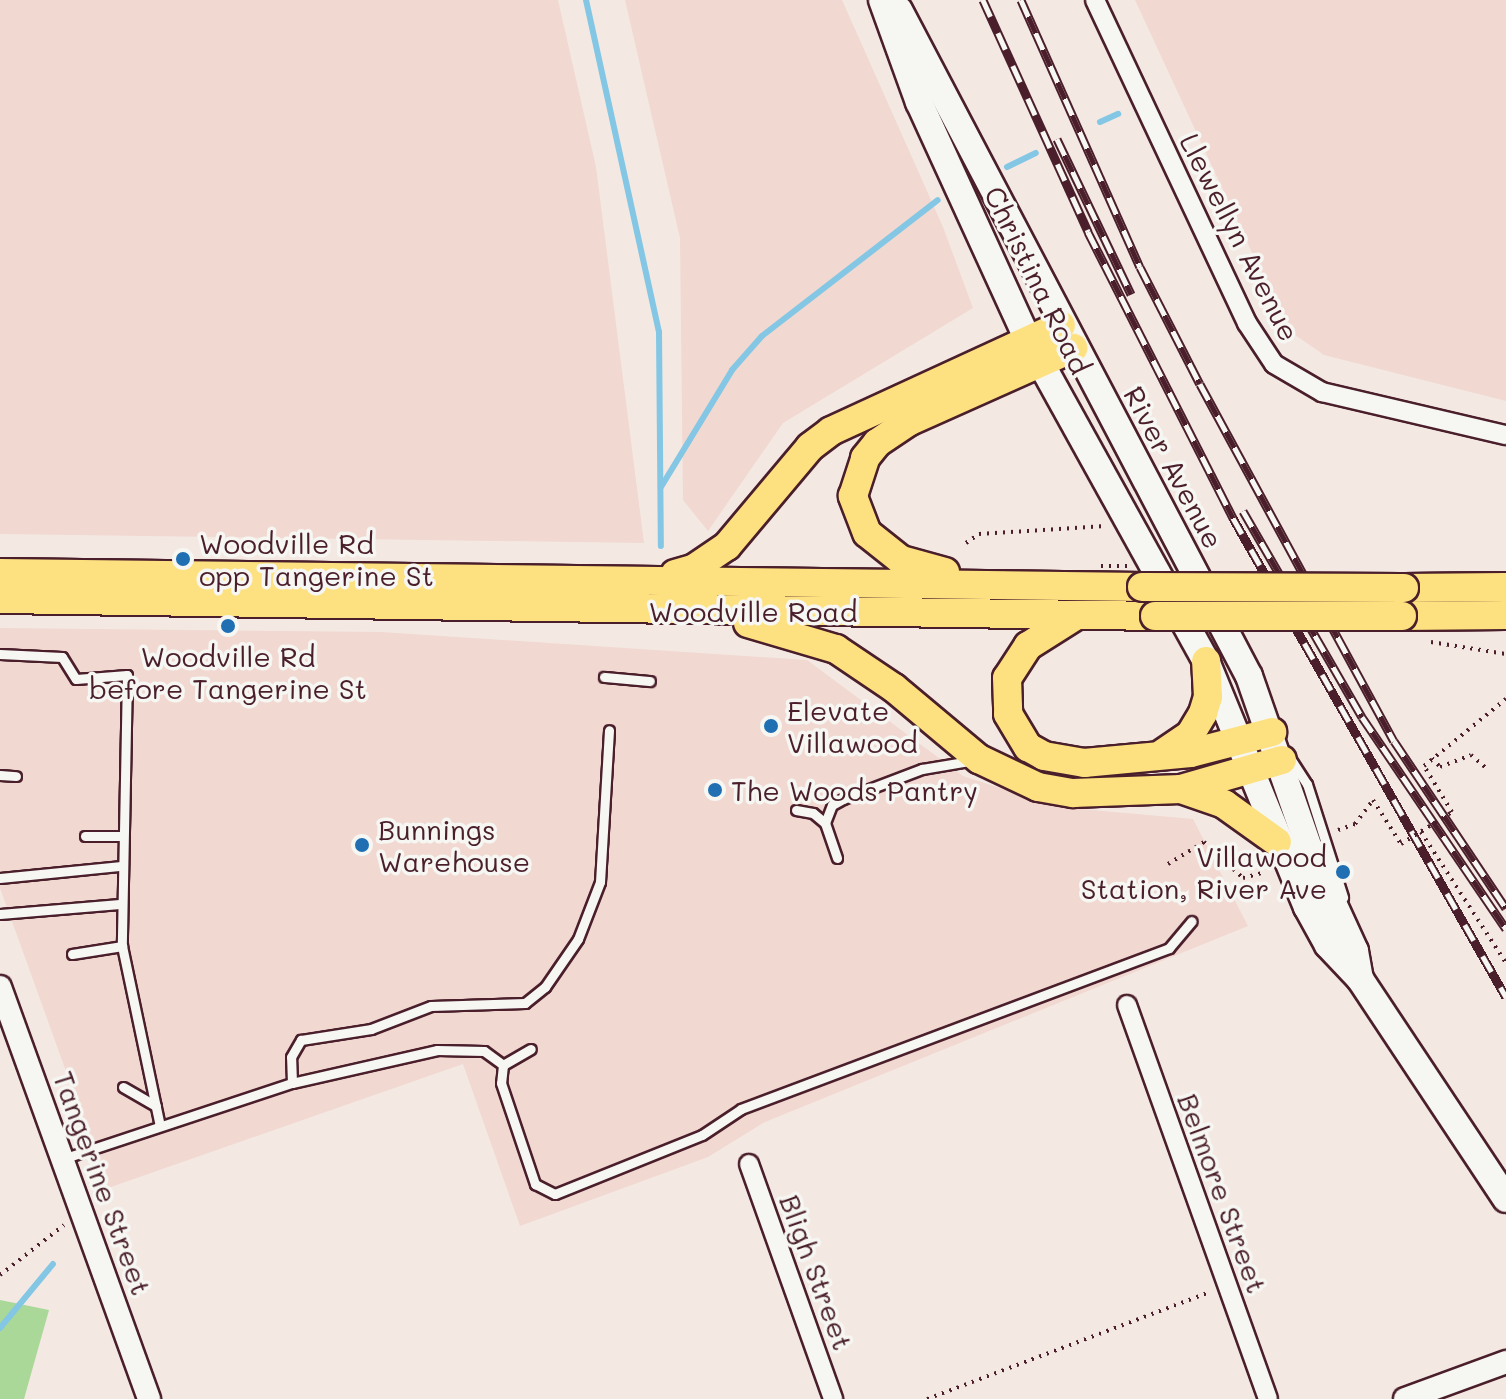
<!DOCTYPE html>
<style>
body{margin:0}
#map{position:relative;width:1506px;height:1399px;overflow:hidden;background:#f4e8e3;font-family:Mali,sans-serif}
div>[style]{position:absolute}
[style*='--x']{left:calc(var(--x)*1px);top:calc(var(--y)*1px);width:calc(var(--w)*1px);rotate:calc(var(--a)*1deg)}
.built>*{inset:0;background:#f1d8d1}
.green>*{inset:0;background:#a9d898}
.stream>*{height:6px;margin:-3px;padding:0 3px;transform-origin:3px;border-radius:3px;background:#83c7e5}
.path>*{height:4px;margin-top:-2px;transform-origin:0;background:repeating-linear-gradient(90deg,#4a1f2b 0 2px,transparent 0 8px)}
.roads{filter:drop-shadow(2px 0 #4a1f2b) drop-shadow(-2px 0 #4a1f2b) drop-shadow(0 2px #4a1f2b) drop-shadow(0 -2px #4a1f2b)}
.service>*{height:9px;margin:-4.5px;padding:0 4.5px;transform-origin:4.5px;border-radius:4.5px;background:#f6f6f2}
.minor>*{height:18px;margin:-9px;padding:0 9px;transform-origin:9px;border-radius:9px;background:#f6f6f2}
.tertiary>*{height:22px;margin:-11px;padding:0 11px;transform-origin:11px;border-radius:11px;background:#f6f6f2}
.secondary>*{height:26px;margin:-13px;padding:0 13px;transform-origin:13px;border-radius:13px;background:#f6f6f2}
.primary>*{height:28px;margin:-14px;padding:0 14px;transform-origin:14px;border-radius:14px;background:#fde080}
.rail>*{height:9px;margin-top:-4.5px;transform-origin:0;background:repeating-linear-gradient(90deg,#f6f6f2 0 18px,#4a1f2b 0 36px);box-sizing:border-box;border-block:2px solid #4a1f2b}
.path-bridge>*{height:4px;margin-top:-2px;transform-origin:0;background:repeating-linear-gradient(90deg,#4a1f2b 0 2px,transparent 0 8px)}
.bridges{filter:drop-shadow(2px 0 #4a1f2b) drop-shadow(-2px 0 #4a1f2b) drop-shadow(0 2px #4a1f2b) drop-shadow(0 -2px #4a1f2b)}
.primary-bridge>*{height:28px;margin:-14px;padding:0 14px;transform-origin:14px;border-radius:14px;background:#fde080}
.dots>*{width:22px;height:22px;translate:-50% -50%;box-sizing:border-box;border:4px solid #f6f6f2;border-radius:50%}
span{translate:-50% -50%;white-space:nowrap;text-align:center;line-height:1.15;-webkit-text-stroke:7px #f6f6f2;paint-order:stroke}
.street-label{font-size:28px;color:#4a1f2b}
.poi-label{font-size:28px;color:#4a1f2b}
.left{translate:0 -50%;text-align:left}
.right{translate:-100% -50%;text-align:right}
</style>
<div id="map">
<div class="built">
<i style="clip-path:polygon(0 0,558px 0,596px 167px,644px 543px,0 534px)"></i>
<i style="clip-path:polygon(625px 0,842px 0,943px 227px,973px 308px,783px 423px,708px 531px,683px 500px,680px 238px)"></i>
<i style="clip-path:polygon(1135px 0,1506px 0,1506px 401px,1324px 355px,1288px 330px)"></i>
<i style="clip-path:polygon(0 628px,381px 632px,807px 660px,963px 776px,1058px 807px,1193px 819px,1248px 926px,765px 1122px,708px 1157px,520px 1226px,463px 1064px,108px 1188px,0 888px)"></i>
</div>
<div class="green">
<i style="clip-path:polygon(0 1300px,49px 1310px,24px 1399px,0 1399px)"></i>
</div>
<div class="stream">
<i style="--x:586;--y:0;--w:340;--a:77.6"></i>
<i style="--x:659;--y:332;--w:214;--a:89.5"></i>
<i style="--x:1100;--y:122;--w:20;--a:-24"></i>
<i style="--x:1007;--y:167;--w:32;--a:-26"></i>
<i style="--x:661;--y:487;--w:137;--a:-58.7"></i>
<i style="--x:732;--y:370;--w:45;--a:-48.6"></i>
<i style="--x:762;--y:336;--w:222;--a:-37.7"></i>
<i style="--x:0;--y:1328;--w:83;--a:-50.4"></i>
</div>
<div class="path">
<i style="--x:966;--y:543;--w:16;--a:-35"></i>
<i style="--x:979;--y:534;--w:126;--a:-3.6"></i>
<i style="--x:1431;--y:642;--w:76;--a:9.1"></i>
<i style="--x:1432;--y:758;--w:12;--a:48"></i>
<i style="--x:1440;--y:767;--w:33;--a:-21"></i>
<i style="--x:1471;--y:755;--w:21;--a:41"></i>
<i style="--x:1452;--y:812;--w:54;--a:-121.3"></i>
<i style="--x:1424;--y:766;--w:106;--a:-39.3"></i>
<i style="--x:1338;--y:830;--w:18;--a:-19"></i>
<i style="--x:1355;--y:824;--w:30;--a:-53"></i>
<i style="--x:1373;--y:800;--w:52;--a:57.5"></i>
<i style="--x:1421;--y:832;--w:156;--a:57"></i>
<i style="--x:1168;--y:864;--w:42;--a:-31.4"></i>
<i style="--x:1204;--y:842;--w:53;--a:42.7"></i>
<i style="--x:1243;--y:878;--w:20;--a:-15"></i>
<i style="--x:0;--y:1275;--w:81;--a:-38"></i>
<i style="--x:927;--y:1399;--w:303;--a:-20.7"></i>
</div>
<div class="roads">
<div class="service">
<i style="--x:0;--y:654;--w:62;--a:2.8"></i>
<i style="--x:62;--y:657;--w:26;--a:58"></i>
<i style="--x:76;--y:679;--w:51;--a:-4.5"></i>
<i style="--x:127;--y:675;--w:271;--a:91.1"></i>
<i style="--x:122;--y:946;--w:184;--a:78.1"></i>
<i style="--x:604;--y:677;--w:46;--a:5"></i>
<i style="--x:1288;--y:755;--w:35;--a:57"></i>
<i style="--x:1307;--y:784;--w:119;--a:72.3"></i>
<i style="--x:0;--y:775;--w:16;--a:4"></i>
<i style="--x:796;--y:810;--w:17;--a:10"></i>
<i style="--x:813;--y:813;--w:16;--a:40"></i>
<i style="--x:825;--y:823;--w:37;--a:71"></i>
<i style="--x:825;--y:823;--w:19;--a:-69"></i>
<i style="--x:832;--y:805;--w:13;--a:-29"></i>
<i style="--x:843;--y:799;--w:85;--a:-20.8"></i>
<i style="--x:922;--y:769;--w:49;--a:-9.5"></i>
<i style="--x:85;--y:836;--w:37;--a:0"></i>
<i style="--x:0;--y:878;--w:122;--a:-5.7"></i>
<i style="--x:0;--y:914;--w:120;--a:-4.8"></i>
<i style="--x:72;--y:954;--w:51;--a:-9.1"></i>
<i style="--x:503;--y:1065;--w:18;--a:96"></i>
<i style="--x:501;--y:1083;--w:107;--a:71.4"></i>
<i style="--x:535;--y:1184;--w:22;--a:27"></i>
<i style="--x:555;--y:1194;--w:158;--a:-21.9"></i>
<i style="--x:702;--y:1135;--w:47;--a:-33.7"></i>
<i style="--x:741;--y:1109;--w:457;--a:-20.6"></i>
<i style="--x:1169;--y:948;--w:35;--a:-50"></i>
<i style="--x:292;--y:1083;--w:26;--a:-92"></i>
<i style="--x:291;--y:1057;--w:20;--a:-60"></i>
<i style="--x:301;--y:1040;--w:71;--a:-8.9"></i>
<i style="--x:371;--y:1029;--w:64;--a:-21"></i>
<i style="--x:431;--y:1006;--w:94;--a:-1.8"></i>
<i style="--x:525;--y:1003;--w:26;--a:-39"></i>
<i style="--x:545;--y:987;--w:58;--a:-55.5"></i>
<i style="--x:578;--y:939;--w:61;--a:-68.9"></i>
<i style="--x:600;--y:882;--w:152;--a:-86.6"></i>
<i style="--x:123;--y:1087;--w:38;--a:30"></i>
<i style="--x:62;--y:1159;--w:242;--a:-18.3"></i>
<i style="--x:292;--y:1083;--w:149;--a:-12.8"></i>
<i style="--x:437;--y:1050;--w:47;--a:1.2"></i>
<i style="--x:484;--y:1051;--w:24;--a:36"></i>
<i style="--x:503;--y:1065;--w:32;--a:-30"></i>
</div>
<div class="minor">
<i style="--x:1095;--y:0;--w:357;--a:64.8"></i>
<i style="--x:1247;--y:323;--w:49;--a:56.6"></i>
<i style="--x:1274;--y:364;--w:56;--a:30.3"></i>
<i style="--x:1322;--y:392;--w:189;--a:13.2"></i>
<i style="--x:1127;--y:1005;--w:418;--a:70.3"></i>
<i style="--x:749;--y:1164;--w:250;--a:70.3"></i>
</div>
<div class="tertiary">
<i style="--x:0;--y:987;--w:438;--a:70.1"></i>
<i style="--x:1405;--y:1399;--w:108;--a:-20.1"></i>
</div>
<div class="secondary">
<i style="--x:882;--y:0;--w:109;--a:70.1"></i>
<i style="--x:919;--y:102;--w:262;--a:65.4"></i>
<i style="--x:1028;--y:340;--w:367;--a:61"></i>
<i style="--x:1206;--y:661;--w:266;--a:67.7"></i>
<i style="--x:1307;--y:907;--w:43;--a:61.1"></i>
<i style="--x:1328;--y:945;--w:47;--a:46.7"></i>
<i style="--x:1360;--y:979;--w:264;--a:56.4"></i>
<i style="--x:899;--y:10;--w:752;--a:62.28"></i>
<i style="--x:1249;--y:676;--w:192;--a:70.8"></i>
<i style="--x:1312;--y:857;--w:103;--a:65.4"></i>
<i style="--x:1355;--y:951;--w:28;--a:80"></i>
</div>
<div class="primary">
<i style="--x:945;--y:572;--w:46;--a:-164.7"></i>
<i style="--x:901;--y:560;--w:43;--a:-141.5"></i>
<i style="--x:867;--y:533;--w:40;--a:-111"></i>
<i style="--x:853;--y:496;--w:40;--a:-72"></i>
<i style="--x:865;--y:458;--w:19;--a:-51"></i>
<i style="--x:877;--y:443;--w:40;--a:-34"></i>
<i style="--x:910;--y:421;--w:179;--a:-24.1"></i>
<i style="--x:0;--y:573;--w:1142;--a:0.7"></i>
<i style="--x:675;--y:574;--w:19;--a:-16"></i>
<i style="--x:693;--y:569;--w:41;--a:-34.1"></i>
<i style="--x:727;--y:546;--w:129;--a:-50"></i>
<i style="--x:810;--y:447;--w:26;--a:-37"></i>
<i style="--x:831;--y:431;--w:253;--a:-24.7"></i>
<i style="--x:1404;--y:588;--w:102;--a:-0.6"></i>
<i style="--x:0;--y:599;--w:1155;--a:0.84"></i>
<i style="--x:1077;--y:615;--w:58;--a:147.7"></i>
<i style="--x:1028;--y:646;--w:38;--a:123"></i>
<i style="--x:1007;--y:678;--w:36;--a:88"></i>
<i style="--x:1008;--y:714;--w:39;--a:59"></i>
<i style="--x:1028;--y:747;--w:18;--a:29"></i>
<i style="--x:1044;--y:756;--w:41;--a:9.9"></i>
<i style="--x:1084;--y:763;--w:107;--a:-5.3"></i>
<i style="--x:1191;--y:753;--w:84;--a:-14.5"></i>
<i style="--x:1402;--y:616;--w:104;--a:-0.6"></i>
<i style="--x:748;--y:623;--w:92;--a:16.5"></i>
<i style="--x:836;--y:649;--w:70;--a:33.9"></i>
<i style="--x:894;--y:688;--w:111;--a:39.9"></i>
<i style="--x:979;--y:759;--w:65;--a:25.4"></i>
<i style="--x:1038;--y:787;--w:36;--a:10"></i>
<i style="--x:1073;--y:793;--w:108;--a:-2.1"></i>
<i style="--x:1181;--y:789;--w:105;--a:-16"></i>
<i style="--x:1163;--y:753;--w:32;--a:-34"></i>
<i style="--x:1190;--y:735;--w:26;--a:-59"></i>
<i style="--x:1203;--y:713;--w:17;--a:-73"></i>
<i style="--x:1208;--y:697;--w:36;--a:-93"></i>
<i style="--x:1181;--y:789;--w:46;--a:19.2"></i>
<i style="--x:1224;--y:804;--w:65;--a:35.6"></i>
</div>
</div>
<div class="rail">
<i style="--x:983;--y:0;--w:255;--a:65.6"></i>
<i style="--x:1088;--y:232;--w:321;--a:63.1"></i>
<i style="--x:1233;--y:518;--w:551;--a:60.32"></i>
<i style="--x:1021;--y:0;--w:292;--a:66"></i>
<i style="--x:1140;--y:267;--w:131;--a:62.9"></i>
<i style="--x:1200;--y:384;--w:406;--a:61.5"></i>
<i style="--x:1394;--y:741;--w:201;--a:56.2"></i>
<i style="--x:1057;--y:139;--w:172;--a:64.5"></i>
<i style="--x:1243;--y:511;--w:238;--a:60"></i>
<i style="--x:1362;--y:717;--w:256;--a:55.8"></i>
</div>
<div class="path-bridge">
<i style="--x:1101;--y:566;--w:29;--a:0"></i>
<i style="--x:1401;--y:844;--w:60;--a:-32.1"></i>
</div>
<div class="bridges">
<div class="primary-bridge">
<i style="--x:1142;--y:587;--w:262;--a:0.2"></i>
<i style="--x:1155;--y:616;--w:247;--a:0"></i>
</div>
</div>
<div class="dots">
<i style="left:183px;top:559px;background:#1f6fb2"></i>
<i style="left:228px;top:626px;background:#1f6fb2"></i>
<i style="left:771px;top:726px;background:#1f6fb2"></i>
<i style="left:715px;top:790px;background:#1f6fb2"></i>
<i style="left:362px;top:845px;background:#1f6fb2"></i>
<i style="left:1343px;top:872px;background:#1f6fb2"></i>
</div>
<div class="street-label">
<span style="left:1240px;top:237px;rotate:63deg">Llewellyn Avenue</span>
<span style="left:1038px;top:280px;rotate:64deg">Christina Road</span>
<span style="left:1174px;top:467px;rotate:62deg">River Avenue</span>
<span style="left:753px;top:611px">Woodville Road</span>
<span style="left:103px;top:1183px;rotate:70deg">Tangerine Street</span>
<span style="left:1223px;top:1193px;rotate:70deg">Belmore Street</span>
<span style="left:817px;top:1272px;rotate:70deg">Bligh Street</span>
</div>
<div class="poi-label">
<span class="left" style="left:199px;top:559px">Woodville Rd<br>opp Tangerine St</span>
<span style="left:228px;top:672px">Woodville Rd<br>before Tangerine St</span>
<span class="left" style="left:787px;top:726px">Elevate<br>Villawood</span>
<span class="left" style="left:731px;top:790px">The Woods Pantry</span>
<span class="left" style="left:378px;top:845px">Bunnings<br>Warehouse</span>
<span class="right" style="left:1327px;top:872px">Villawood<br>Station, River Ave</span>
</div>
</div>
